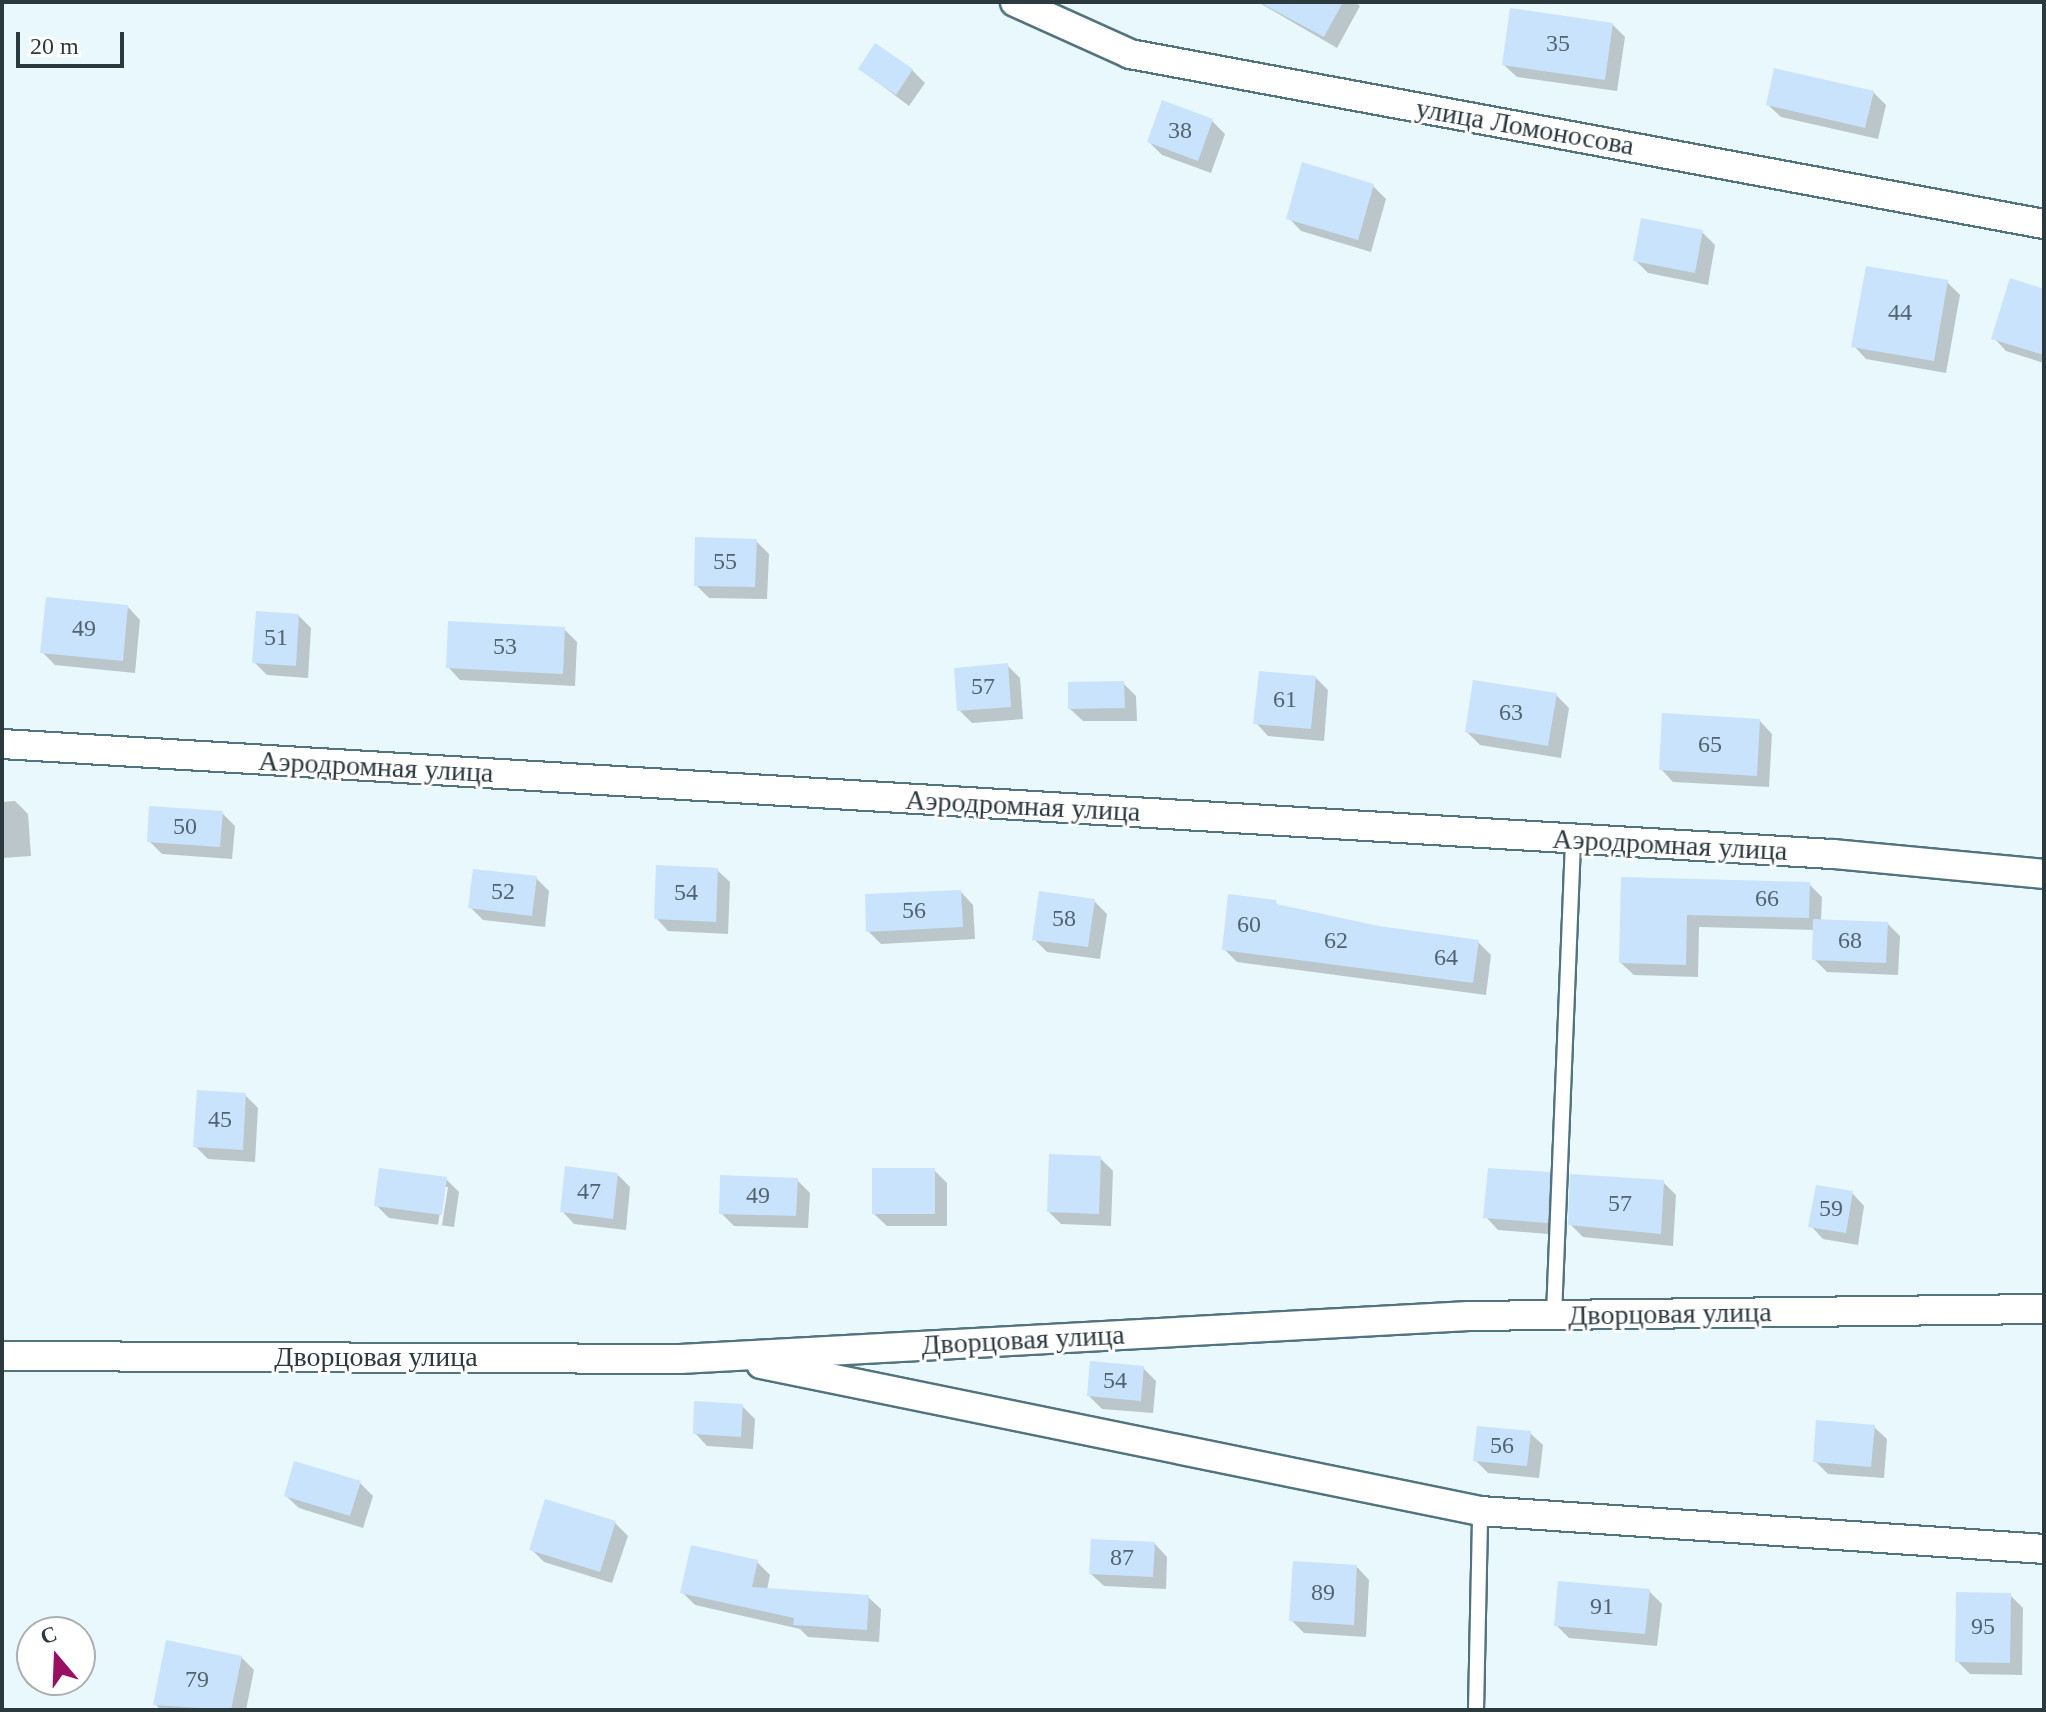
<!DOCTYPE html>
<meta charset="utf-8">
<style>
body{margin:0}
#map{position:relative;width:2046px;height:1712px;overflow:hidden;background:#e9f8fd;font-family:Georgia,serif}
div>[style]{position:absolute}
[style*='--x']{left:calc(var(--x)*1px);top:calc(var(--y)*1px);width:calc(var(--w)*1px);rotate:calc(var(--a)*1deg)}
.shadow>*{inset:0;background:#0003}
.building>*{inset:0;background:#c8e3fb}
.roads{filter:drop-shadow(2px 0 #51747f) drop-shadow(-2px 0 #51747f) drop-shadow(0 2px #51747f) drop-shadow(0 -2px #51747f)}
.service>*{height:14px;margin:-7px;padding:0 7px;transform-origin:7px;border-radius:7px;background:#fff}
.minor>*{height:28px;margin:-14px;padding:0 14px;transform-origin:14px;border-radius:14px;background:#fff}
span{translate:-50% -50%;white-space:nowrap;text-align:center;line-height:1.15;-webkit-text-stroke:6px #fff;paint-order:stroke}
.number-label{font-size:24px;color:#52646e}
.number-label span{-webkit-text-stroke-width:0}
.street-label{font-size:28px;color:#2b3a3f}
.frame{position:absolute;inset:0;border:4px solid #2b3a3f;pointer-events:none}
.north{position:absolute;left:16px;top:1616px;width:80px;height:80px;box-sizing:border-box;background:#fff;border:2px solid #aab0b2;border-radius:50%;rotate:341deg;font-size:22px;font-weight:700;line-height:32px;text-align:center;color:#2b3a3f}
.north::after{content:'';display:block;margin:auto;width:28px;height:36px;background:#9a0f61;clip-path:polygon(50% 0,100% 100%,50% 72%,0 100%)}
.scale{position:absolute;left:16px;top:32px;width:108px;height:36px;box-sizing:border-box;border:4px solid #2b3a3f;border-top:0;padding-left:10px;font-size:24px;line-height:28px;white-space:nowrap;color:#2b3a3f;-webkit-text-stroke:6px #fff;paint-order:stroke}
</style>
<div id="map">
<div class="shadow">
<i style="clip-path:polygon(1258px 2px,1355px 2px,1360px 6px,1337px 48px)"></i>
<i style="clip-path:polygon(1612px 24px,1625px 37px,1617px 91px,1517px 77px,1504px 65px)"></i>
<i style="clip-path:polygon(860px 69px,912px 70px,925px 83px,909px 106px)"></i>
<i style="clip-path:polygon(1873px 92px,1886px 105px,1878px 139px,1781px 117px,1768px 105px)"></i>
<i style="clip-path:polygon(1212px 121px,1225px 134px,1211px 173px,1162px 155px,1149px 142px)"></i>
<i style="clip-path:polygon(1373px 186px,1386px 199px,1371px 252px,1301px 231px,1289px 218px)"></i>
<i style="clip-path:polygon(1702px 232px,1715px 245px,1708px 285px,1648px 273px,1635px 260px)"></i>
<i style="clip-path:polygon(1947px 282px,1960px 295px,1946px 373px,1866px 359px,1854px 346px)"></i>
<i style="clip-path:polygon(2044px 291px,2044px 363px,2006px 351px,1994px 338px)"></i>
<i style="clip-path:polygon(756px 541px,769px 554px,767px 599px,709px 598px,696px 585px)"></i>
<i style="clip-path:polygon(128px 607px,140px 620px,135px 673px,55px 665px,42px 652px)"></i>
<i style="clip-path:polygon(298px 615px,311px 628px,308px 678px,267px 675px,254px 662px)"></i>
<i style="clip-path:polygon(564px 629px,577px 642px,575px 686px,460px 680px,448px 667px)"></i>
<i style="clip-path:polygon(1007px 665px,1020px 678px,1023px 719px,972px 723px,959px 710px)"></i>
<i style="clip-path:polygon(1316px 678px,1328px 690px,1324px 741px,1268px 736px,1256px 723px)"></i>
<i style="clip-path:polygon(1123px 683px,1136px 696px,1137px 721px,1083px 721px,1070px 709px)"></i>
<i style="clip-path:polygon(1556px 695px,1569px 708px,1561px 758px,1480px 745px,1467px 732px)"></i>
<i style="clip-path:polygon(1760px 721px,1772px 734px,1769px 787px,1673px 782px,1661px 769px)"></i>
<i style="clip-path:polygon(15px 801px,28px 814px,31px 856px,2px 858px,2px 802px)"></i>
<i style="clip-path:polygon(222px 813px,235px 826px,232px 859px,162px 854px,149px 841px)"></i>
<i style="clip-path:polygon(717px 870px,730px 882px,728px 934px,668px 931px,656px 918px)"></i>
<i style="clip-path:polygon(536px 878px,549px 891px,545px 927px,483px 920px,471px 908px)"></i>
<i style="clip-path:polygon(1623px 879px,1809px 884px,1822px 897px,1821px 921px,1887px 923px,1900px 936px,1898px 975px,1827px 972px,1814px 959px,1815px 930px,1699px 927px,1698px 977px,1634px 975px,1621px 963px)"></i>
<i style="clip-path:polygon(961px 892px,973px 905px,975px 939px,881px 944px,868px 931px)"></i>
<i style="clip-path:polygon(1094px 901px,1107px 914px,1100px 959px,1047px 952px,1034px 939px)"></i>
<i style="clip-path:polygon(1275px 902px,1281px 908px,1379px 928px,1478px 942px,1491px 955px,1486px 995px,1237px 962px,1224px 949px)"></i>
<i style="clip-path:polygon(245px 1095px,258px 1108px,255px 1162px,208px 1159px,195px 1146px)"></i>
<i style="clip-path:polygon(1100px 1158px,1113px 1171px,1111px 1226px,1061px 1224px,1049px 1212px)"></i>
<i style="clip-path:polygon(934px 1170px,947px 1183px,947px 1226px,887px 1226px,874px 1214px)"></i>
<i style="clip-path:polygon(1549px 1174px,1562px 1187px,1560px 1235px,1498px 1230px,1486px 1217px)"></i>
<i style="clip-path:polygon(618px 1175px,630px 1187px,626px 1230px,574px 1224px,562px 1211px)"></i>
<i style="clip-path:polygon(evenodd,446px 1179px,459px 1192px,454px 1227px,389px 1218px,376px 1205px,446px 1179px,444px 1187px,448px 1187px,442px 1225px,438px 1225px,444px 1187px)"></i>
<i style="clip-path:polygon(797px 1180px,810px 1193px,808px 1228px,734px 1226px,721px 1213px)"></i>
<i style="clip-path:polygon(1663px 1182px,1676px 1195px,1673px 1246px,1583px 1237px,1570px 1224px)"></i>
<i style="clip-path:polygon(1852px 1193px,1864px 1206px,1858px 1245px,1823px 1239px,1811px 1226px)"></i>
<i style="clip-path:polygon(1143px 1368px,1156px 1381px,1153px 1413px,1102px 1409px,1089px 1396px)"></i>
<i style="clip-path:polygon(742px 1406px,755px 1419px,753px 1449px,707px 1446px,695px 1433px)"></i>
<i style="clip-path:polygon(1874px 1427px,1887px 1439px,1884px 1478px,1828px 1474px,1815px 1461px)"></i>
<i style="clip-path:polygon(1530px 1433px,1543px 1445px,1539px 1478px,1488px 1473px,1475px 1460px)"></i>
<i style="clip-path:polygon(296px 1464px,360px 1483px,373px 1496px,363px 1528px,299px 1508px,286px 1496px)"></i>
<i style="clip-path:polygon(615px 1523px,628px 1536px,612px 1583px,544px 1562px,531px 1549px)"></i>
<i style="clip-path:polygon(1155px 1544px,1167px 1557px,1166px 1589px,1104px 1586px,1091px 1574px)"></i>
<i style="clip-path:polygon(757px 1562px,770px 1575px,767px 1590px,868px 1597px,881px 1609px,879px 1642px,808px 1637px,800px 1629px,695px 1605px,682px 1592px)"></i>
<i style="clip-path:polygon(1357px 1567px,1369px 1580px,1366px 1637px,1304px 1633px,1291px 1620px)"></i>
<i style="clip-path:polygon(1649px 1591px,1662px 1604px,1657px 1646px,1569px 1638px,1556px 1625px)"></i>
<i style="clip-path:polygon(2010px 1595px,2023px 1608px,2022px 1675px,1970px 1674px,1957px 1661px)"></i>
<i style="clip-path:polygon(241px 1657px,254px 1670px,246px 1710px,161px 1710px,155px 1704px)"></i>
</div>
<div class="building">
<i style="clip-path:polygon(1259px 2px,1343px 2px,1324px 37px)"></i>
<i style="clip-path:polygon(1510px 8px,1613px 23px,1605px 80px,1502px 65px)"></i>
<i style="clip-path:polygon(875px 43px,913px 69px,896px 95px,858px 69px)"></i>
<i style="clip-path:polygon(1774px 68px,1874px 91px,1865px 128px,1766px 105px)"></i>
<i style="clip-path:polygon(1162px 100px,1213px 119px,1198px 161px,1147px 142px)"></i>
<i style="clip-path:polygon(1302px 162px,1374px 184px,1358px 240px,1286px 219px)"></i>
<i style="clip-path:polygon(1641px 218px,1703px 230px,1695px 273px,1633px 261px)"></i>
<i style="clip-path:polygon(1866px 266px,1948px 280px,1934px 361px,1851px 347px)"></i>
<i style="clip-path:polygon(2010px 278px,2044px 289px,2044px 355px,1991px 339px)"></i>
<i style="clip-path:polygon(695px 537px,757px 539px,755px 587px,694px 586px)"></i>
<i style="clip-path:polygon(46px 597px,128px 605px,123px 661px,40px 653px)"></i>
<i style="clip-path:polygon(256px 611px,299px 614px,296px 666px,252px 663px)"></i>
<i style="clip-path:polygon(448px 621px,565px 627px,563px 674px,446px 668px)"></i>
<i style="clip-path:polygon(1008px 663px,1011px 707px,957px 711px,954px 668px)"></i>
<i style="clip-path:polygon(1259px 671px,1316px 676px,1311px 729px,1253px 724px)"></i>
<i style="clip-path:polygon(1473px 680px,1557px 693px,1548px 746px,1465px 732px)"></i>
<i style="clip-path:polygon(1124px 681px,1125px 708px,1068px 709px,1068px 682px)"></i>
<i style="clip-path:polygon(1662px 713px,1760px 719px,1757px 776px,1659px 770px)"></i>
<i style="clip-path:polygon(149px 806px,223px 811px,220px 847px,147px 842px)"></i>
<i style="clip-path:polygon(656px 865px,718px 868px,716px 922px,654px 919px)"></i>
<i style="clip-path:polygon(473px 869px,537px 876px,532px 916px,468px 908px)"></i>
<i style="clip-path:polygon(1621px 877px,1810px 882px,1809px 918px,1687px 915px,1686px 965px,1619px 963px)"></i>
<i style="clip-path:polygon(961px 890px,963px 927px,866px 932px,865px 894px)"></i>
<i style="clip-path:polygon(1039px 891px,1095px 899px,1088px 947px,1032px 940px)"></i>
<i style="clip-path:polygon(1228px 894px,1276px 900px,1276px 904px,1379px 926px,1479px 940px,1473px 983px,1222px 950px)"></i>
<i style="clip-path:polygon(1813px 919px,1888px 922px,1886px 963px,1812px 960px)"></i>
<i style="clip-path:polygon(197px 1090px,246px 1093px,243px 1150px,193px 1147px)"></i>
<i style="clip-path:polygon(1049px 1154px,1101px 1156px,1099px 1214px,1047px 1212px)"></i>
<i style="clip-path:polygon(565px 1166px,618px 1173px,613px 1219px,560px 1212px)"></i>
<i style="clip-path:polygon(379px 1168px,447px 1177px,442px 1215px,374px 1206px)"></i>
<i style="clip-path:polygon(872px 1168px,935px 1168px,935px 1214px,872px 1214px)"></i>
<i style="clip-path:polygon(1488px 1168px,1550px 1172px,1548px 1223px,1483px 1218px)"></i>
<i style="clip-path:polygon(1570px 1174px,1664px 1180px,1661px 1234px,1568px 1225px)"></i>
<i style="clip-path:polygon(720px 1175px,798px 1178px,796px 1216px,719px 1214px)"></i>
<i style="clip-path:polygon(1816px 1185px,1853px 1191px,1846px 1233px,1808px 1227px)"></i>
<i style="clip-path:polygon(1090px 1361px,1144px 1366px,1141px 1401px,1087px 1396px)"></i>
<i style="clip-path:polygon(694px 1401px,743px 1404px,741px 1437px,693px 1434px)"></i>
<i style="clip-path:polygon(1816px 1420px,1875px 1425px,1871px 1467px,1813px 1462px)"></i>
<i style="clip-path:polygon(1477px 1426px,1531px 1431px,1527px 1466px,1473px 1461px)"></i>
<i style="clip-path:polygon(294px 1461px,361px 1481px,350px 1516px,284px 1496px)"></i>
<i style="clip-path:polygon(545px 1499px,616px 1521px,600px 1572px,529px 1550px)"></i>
<i style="clip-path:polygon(1091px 1539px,1155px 1542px,1153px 1577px,1089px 1574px)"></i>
<i style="clip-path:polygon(691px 1545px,758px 1560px,752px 1587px,869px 1595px,867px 1630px,793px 1625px,794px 1618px,680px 1593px)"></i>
<i style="clip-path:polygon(1293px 1561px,1357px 1565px,1354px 1625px,1289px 1621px)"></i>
<i style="clip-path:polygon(1558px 1581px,1650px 1589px,1645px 1634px,1554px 1626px)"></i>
<i style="clip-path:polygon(1956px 1592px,2011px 1593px,2010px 1663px,1955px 1662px)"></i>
<i style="clip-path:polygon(166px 1640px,242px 1656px,231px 1710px,153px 1705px)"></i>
</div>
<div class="roads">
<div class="service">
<i style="--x:1554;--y:1315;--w:476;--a:-87.7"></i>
<i style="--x:1476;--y:1710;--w:199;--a:-88.8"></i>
</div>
<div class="minor">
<i style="--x:1015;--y:2;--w:126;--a:24.3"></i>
<i style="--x:1130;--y:54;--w:930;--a:10.54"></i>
<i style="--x:2;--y:744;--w:1834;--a:3.44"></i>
<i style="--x:1833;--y:854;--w:212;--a:5.4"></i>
<i style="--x:2;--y:1356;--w:678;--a:0.25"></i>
<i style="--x:680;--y:1359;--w:790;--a:-3.12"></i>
<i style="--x:1469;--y:1316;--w:575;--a:-0.7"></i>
<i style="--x:761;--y:1364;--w:734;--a:11.55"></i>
<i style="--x:1480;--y:1511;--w:565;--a:3.85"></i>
</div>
</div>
<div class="number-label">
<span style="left:1558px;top:44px">35</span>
<span style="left:1180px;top:131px">38</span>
<span style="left:1900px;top:313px">44</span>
<span style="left:725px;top:562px">55</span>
<span style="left:84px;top:629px">49</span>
<span style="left:276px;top:638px">51</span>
<span style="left:505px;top:647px">53</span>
<span style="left:983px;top:687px">57</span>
<span style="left:1285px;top:700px">61</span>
<span style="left:1511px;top:713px">63</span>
<span style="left:1710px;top:745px">65</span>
<span style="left:185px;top:827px">50</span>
<span style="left:503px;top:892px">52</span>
<span style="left:686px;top:893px">54</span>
<span style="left:1767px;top:899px">66</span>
<span style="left:914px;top:911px">56</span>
<span style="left:1064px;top:919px">58</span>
<span style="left:1249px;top:925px">60</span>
<span style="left:1336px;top:941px">62</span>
<span style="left:1850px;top:941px">68</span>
<span style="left:1446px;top:958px">64</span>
<span style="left:220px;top:1120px">45</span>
<span style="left:589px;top:1192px">47</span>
<span style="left:758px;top:1196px">49</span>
<span style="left:1620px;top:1204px">57</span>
<span style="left:1831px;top:1209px">59</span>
<span style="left:1115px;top:1381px">54</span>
<span style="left:1502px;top:1446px">56</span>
<span style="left:1122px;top:1558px">87</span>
<span style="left:1323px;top:1593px">89</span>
<span style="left:1602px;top:1607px">91</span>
<span style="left:1983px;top:1627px">95</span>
<span style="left:197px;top:1680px">79</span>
</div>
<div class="street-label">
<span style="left:1525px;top:127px;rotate:10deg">улица Ломоносова</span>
<span style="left:376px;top:767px;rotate:3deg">Аэродромная улица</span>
<span style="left:1023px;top:806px;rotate:3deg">Аэродромная улица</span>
<span style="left:1670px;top:845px;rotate:3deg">Аэродромная улица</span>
<span style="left:1670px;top:1314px;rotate:-1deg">Дворцовая улица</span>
<span style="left:1023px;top:1340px;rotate:-3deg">Дворцовая улица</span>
<span style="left:376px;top:1357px">Дворцовая улица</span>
</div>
<div class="frame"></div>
<div class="north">С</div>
<div class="scale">20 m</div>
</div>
